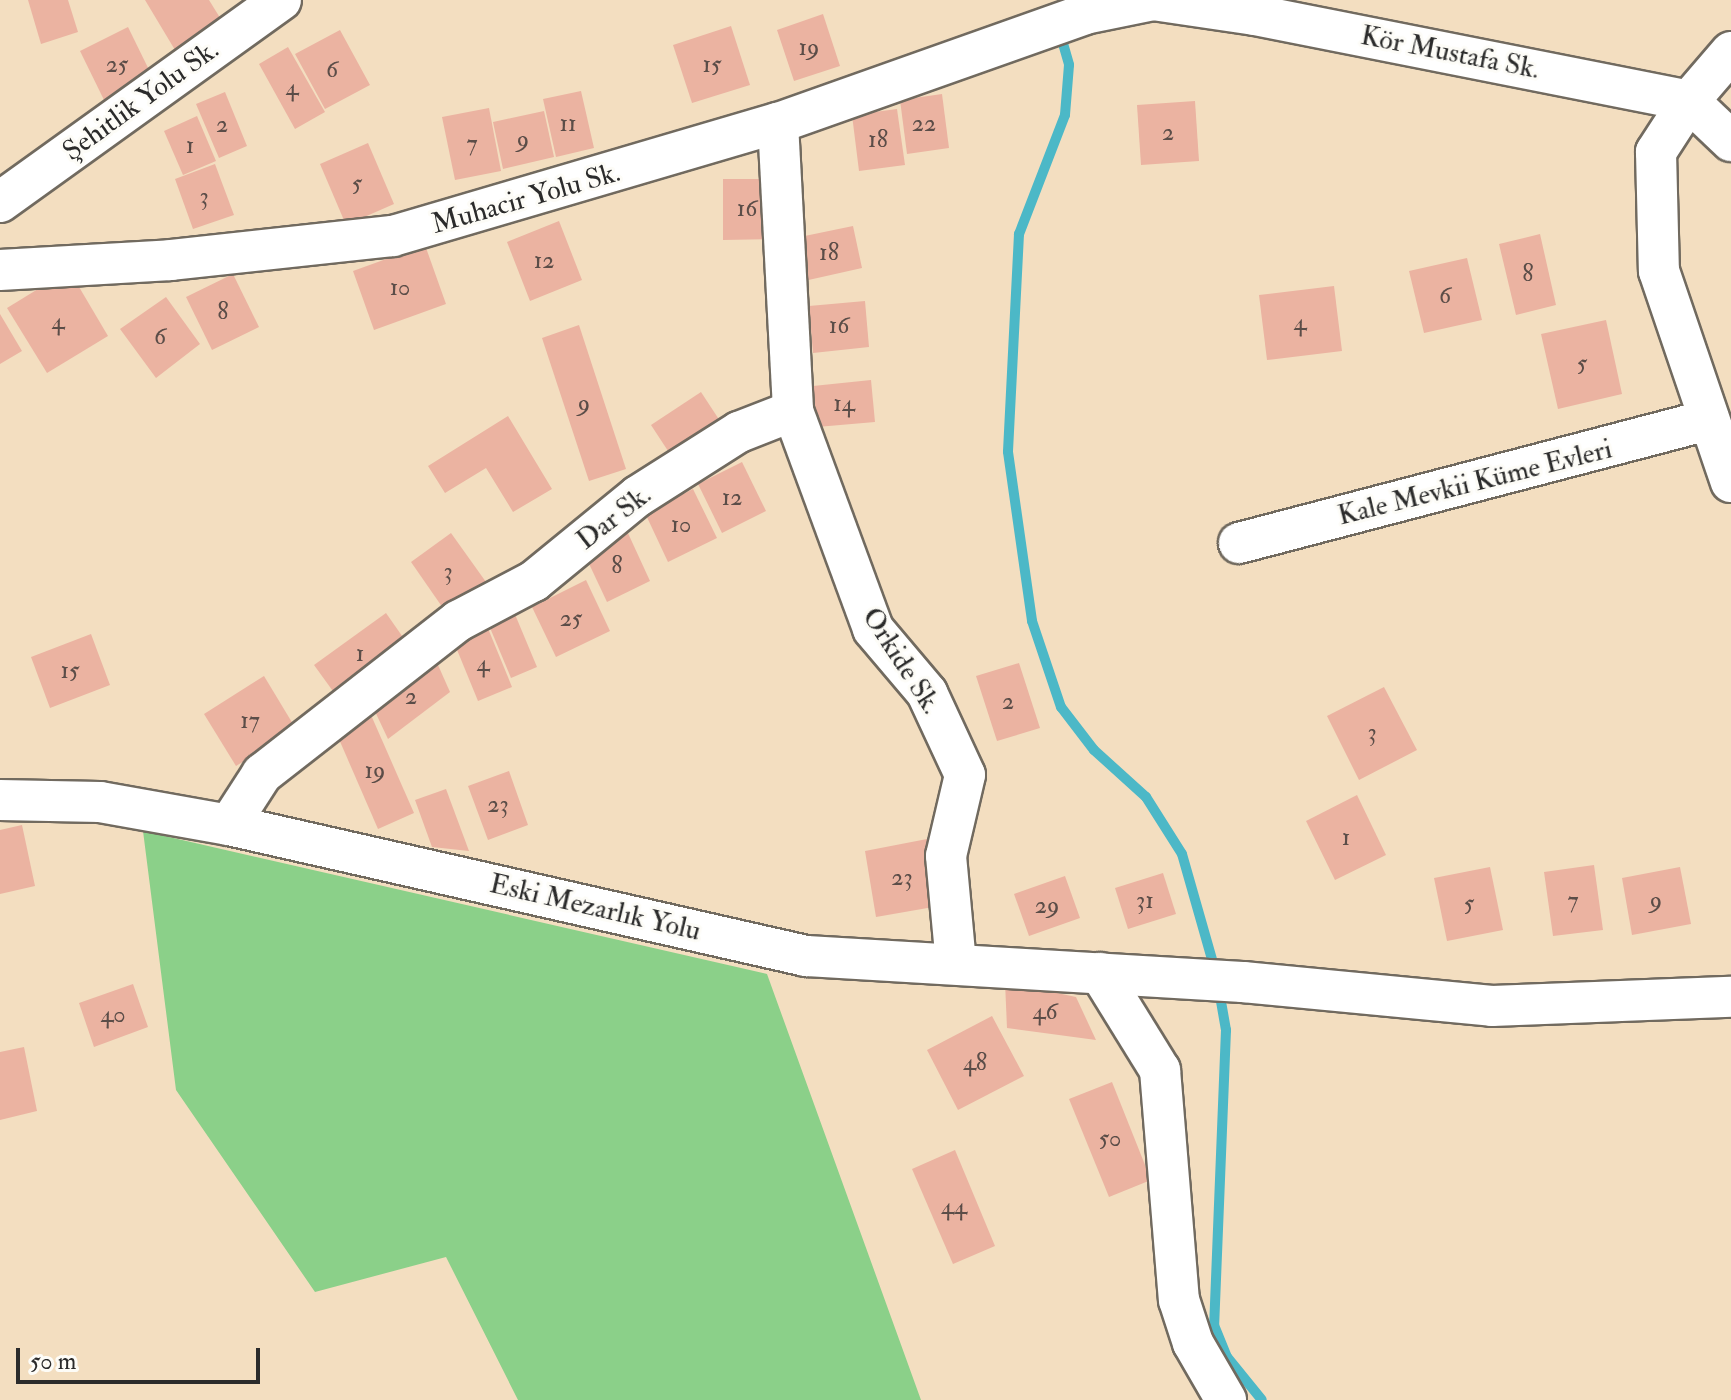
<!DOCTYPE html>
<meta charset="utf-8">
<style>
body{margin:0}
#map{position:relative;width:1731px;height:1400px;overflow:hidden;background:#f3dec0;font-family:"IM FELL Double Pica",serif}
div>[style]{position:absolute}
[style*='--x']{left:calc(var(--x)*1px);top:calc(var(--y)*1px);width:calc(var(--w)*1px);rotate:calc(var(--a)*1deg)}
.green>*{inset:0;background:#8bd089}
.stream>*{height:10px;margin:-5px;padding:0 5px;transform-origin:5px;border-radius:5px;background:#4cb8c7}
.building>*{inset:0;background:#ebb3a1}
.roads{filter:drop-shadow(2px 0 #716a5f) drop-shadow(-2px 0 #716a5f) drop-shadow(0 2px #716a5f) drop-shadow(0 -2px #716a5f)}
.minor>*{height:40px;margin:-20px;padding:0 20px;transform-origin:20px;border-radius:20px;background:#fff}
span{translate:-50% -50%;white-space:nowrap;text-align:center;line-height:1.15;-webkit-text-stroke:6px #fdfcf7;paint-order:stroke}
.number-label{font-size:24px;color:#5b4d48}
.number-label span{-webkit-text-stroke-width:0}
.street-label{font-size:28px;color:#2b2b2b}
.scale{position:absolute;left:16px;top:1348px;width:244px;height:36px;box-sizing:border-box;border:4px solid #2b2b2b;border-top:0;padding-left:10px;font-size:24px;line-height:28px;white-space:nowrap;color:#2b2b2b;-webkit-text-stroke:6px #fdfcf7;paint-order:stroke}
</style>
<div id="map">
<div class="green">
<i style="clip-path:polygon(143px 831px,767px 974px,921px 1400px,518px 1400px,446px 1257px,315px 1292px,176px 1090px)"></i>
</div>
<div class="stream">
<i style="--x:1060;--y:33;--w:33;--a:74"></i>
<i style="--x:1069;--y:65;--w:50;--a:94.6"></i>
<i style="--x:1065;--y:115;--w:128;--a:111.1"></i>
<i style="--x:1019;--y:234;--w:218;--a:92.9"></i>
<i style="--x:1008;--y:452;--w:171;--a:81.9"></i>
<i style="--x:1032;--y:621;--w:91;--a:71.4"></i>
<i style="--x:1061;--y:707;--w:54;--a:52.5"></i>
<i style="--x:1094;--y:750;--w:70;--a:42.1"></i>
<i style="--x:1146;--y:797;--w:67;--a:57.7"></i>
<i style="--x:1182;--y:854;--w:121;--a:74.1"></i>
<i style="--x:1219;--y:990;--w:41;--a:80.1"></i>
<i style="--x:1226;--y:1030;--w:295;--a:92.3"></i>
<i style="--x:1214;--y:1325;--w:35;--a:68"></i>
<i style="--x:1227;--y:1357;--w:55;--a:50.9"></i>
</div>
<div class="building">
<i style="clip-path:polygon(28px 0,68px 0,78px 32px,41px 44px)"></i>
<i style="clip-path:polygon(145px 0,209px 0,222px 21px,175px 50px)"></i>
<i style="clip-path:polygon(823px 14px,840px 66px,794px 81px,777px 30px)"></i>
<i style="clip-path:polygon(731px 26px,750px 85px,692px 103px,673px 45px)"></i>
<i style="clip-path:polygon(128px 27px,153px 78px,105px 102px,80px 51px)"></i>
<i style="clip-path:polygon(340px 30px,370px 85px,325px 109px,295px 54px)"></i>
<i style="clip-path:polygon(288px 47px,325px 112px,295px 129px,259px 64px)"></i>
<i style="clip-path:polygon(581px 91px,594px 148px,556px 157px,543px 99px)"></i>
<i style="clip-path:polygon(225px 92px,247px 146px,219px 158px,196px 104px)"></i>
<i style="clip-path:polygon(942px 94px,949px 148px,907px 154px,900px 100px)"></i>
<i style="clip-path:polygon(1195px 101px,1199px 161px,1141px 165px,1137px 105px)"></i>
<i style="clip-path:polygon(489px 108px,501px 171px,455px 180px,442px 117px)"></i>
<i style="clip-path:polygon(897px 109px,905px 165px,859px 171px,852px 115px)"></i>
<i style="clip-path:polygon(544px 111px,554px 157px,503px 169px,493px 122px)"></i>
<i style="clip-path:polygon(197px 116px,216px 161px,183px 175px,164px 131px)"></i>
<i style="clip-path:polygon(368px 143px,394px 204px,346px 225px,320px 164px)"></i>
<i style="clip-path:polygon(215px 164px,234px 215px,193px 229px,175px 179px)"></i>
<i style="clip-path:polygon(723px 179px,772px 179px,771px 239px,723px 240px)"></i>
<i style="clip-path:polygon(559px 221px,582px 280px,530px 301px,507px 242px)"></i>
<i style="clip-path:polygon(853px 226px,862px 268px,804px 281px,795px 238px)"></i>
<i style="clip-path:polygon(1540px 234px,1556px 305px,1516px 315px,1499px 244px)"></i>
<i style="clip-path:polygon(425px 245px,446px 304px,374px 330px,353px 271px)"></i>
<i style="clip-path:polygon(1467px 258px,1482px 320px,1424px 333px,1409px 271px)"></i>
<i style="clip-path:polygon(69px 270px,108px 336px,47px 373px,7px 308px)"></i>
<i style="clip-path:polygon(233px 274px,259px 327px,212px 350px,186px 297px)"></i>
<i style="clip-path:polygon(1334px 286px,1342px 351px,1267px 360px,1259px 295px)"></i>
<i style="clip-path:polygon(166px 297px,200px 344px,156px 378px,120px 329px)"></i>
<i style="clip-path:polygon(865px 301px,869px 347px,813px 353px,809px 306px)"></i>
<i style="clip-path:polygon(0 314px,22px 351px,0 364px)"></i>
<i style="clip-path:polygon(1606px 320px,1622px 394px,1558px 409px,1541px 334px)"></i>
<i style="clip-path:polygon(579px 325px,626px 469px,589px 481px,542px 338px)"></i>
<i style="clip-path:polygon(871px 380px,875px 422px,817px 427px,813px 386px)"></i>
<i style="clip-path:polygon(701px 392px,720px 421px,670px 454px,651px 425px)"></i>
<i style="clip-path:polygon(508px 416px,552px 489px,513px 512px,486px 468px,445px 493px,428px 466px)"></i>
<i style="clip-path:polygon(742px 462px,766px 511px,722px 533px,698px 484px)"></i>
<i style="clip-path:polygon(693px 489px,717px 538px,668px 562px,645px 513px)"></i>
<i style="clip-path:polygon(627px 531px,650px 581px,607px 602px,583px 551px)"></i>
<i style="clip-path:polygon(451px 533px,486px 582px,445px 611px,411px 562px)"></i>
<i style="clip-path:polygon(586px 580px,610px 631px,556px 657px,532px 607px)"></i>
<i style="clip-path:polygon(514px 612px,537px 667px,511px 678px,488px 623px)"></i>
<i style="clip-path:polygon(386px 613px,407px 643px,335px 694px,314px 665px)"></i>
<i style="clip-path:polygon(487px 626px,512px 687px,478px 701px,453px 640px)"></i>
<i style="clip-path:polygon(91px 634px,110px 685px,50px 708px,31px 657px)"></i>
<i style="clip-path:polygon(434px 656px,450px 692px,388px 739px,371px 703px)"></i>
<i style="clip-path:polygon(1019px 663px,1040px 728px,997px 741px,976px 676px)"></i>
<i style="clip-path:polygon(264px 676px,296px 729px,236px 766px,204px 714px)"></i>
<i style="clip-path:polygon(1384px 687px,1417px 750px,1359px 780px,1327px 716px)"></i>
<i style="clip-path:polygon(371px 715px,414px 813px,378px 829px,335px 730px)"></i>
<i style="clip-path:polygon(509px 771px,528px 825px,488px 840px,468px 786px)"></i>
<i style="clip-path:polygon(446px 789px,469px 851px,432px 847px,415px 800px)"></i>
<i style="clip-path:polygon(1357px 795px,1386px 855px,1335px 880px,1306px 821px)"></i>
<i style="clip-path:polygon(22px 825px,35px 886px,0 894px,0 830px)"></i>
<i style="clip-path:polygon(927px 839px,939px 906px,876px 917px,865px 851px)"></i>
<i style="clip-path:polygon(1594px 865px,1603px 930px,1553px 936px,1544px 872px)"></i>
<i style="clip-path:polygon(1490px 867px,1503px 930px,1447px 941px,1434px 878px)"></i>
<i style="clip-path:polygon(1680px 867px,1691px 924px,1632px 935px,1622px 878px)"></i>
<i style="clip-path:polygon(1163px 873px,1176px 914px,1128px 929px,1115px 888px)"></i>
<i style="clip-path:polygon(1065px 876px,1080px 918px,1029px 936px,1014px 894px)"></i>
<i style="clip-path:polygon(1005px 982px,1076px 997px,1096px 1040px,1007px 1028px)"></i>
<i style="clip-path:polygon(133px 984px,148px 1027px,94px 1047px,79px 1003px)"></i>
<i style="clip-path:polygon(992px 1016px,1024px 1076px,958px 1110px,927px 1050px)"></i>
<i style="clip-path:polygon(24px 1047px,37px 1111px,0 1120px,0 1052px)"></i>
<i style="clip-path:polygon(1112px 1082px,1151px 1180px,1109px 1197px,1069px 1099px)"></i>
<i style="clip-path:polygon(955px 1150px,995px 1246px,953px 1264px,912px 1169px)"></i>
</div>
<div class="roads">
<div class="minor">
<i style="--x:1731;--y:52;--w:65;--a:130.6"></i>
<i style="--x:1689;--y:101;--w:61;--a:122.9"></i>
<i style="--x:1656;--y:152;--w:119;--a:88.6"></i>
<i style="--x:1659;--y:271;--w:223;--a:71.2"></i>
<i style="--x:778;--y:123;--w:288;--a:87"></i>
<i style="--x:793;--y:411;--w:232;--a:69.8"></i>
<i style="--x:873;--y:629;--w:84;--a:49.8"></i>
<i style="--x:927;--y:693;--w:90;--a:65.1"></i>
<i style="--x:965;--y:775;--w:83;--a:103.2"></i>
<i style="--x:946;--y:856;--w:108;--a:84.7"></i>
<i style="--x:0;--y:202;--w:346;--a:-35.7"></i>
<i style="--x:0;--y:270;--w:171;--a:-3.3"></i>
<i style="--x:171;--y:260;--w:223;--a:-6.2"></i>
<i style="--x:393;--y:236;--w:401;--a:-16.4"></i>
<i style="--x:778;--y:123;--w:326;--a:-19.5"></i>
<i style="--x:1085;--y:14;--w:69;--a:-11.6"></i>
<i style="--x:1153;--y:0;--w:103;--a:8.4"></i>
<i style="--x:1255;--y:15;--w:442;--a:11.2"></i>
<i style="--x:1689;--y:101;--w:58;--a:43.6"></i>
<i style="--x:1239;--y:543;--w:486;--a:-14.7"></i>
<i style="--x:0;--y:800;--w:100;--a:1.1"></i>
<i style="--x:100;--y:802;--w:131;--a:10.1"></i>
<i style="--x:229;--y:825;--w:592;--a:12.79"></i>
<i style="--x:806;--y:956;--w:438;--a:3.4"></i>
<i style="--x:1243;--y:982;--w:250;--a:5.5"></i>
<i style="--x:1492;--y:1006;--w:239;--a:-2.2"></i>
<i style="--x:229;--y:825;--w:61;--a:-57.1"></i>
<i style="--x:262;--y:774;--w:249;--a:-38"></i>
<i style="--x:458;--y:621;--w:86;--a:-27.8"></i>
<i style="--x:534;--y:581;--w:134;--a:-39.3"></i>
<i style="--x:638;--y:496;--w:120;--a:-32.4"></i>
<i style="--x:739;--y:432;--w:58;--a:-21.3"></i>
<i style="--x:1100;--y:973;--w:114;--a:58.3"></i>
<i style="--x:1160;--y:1070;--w:231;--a:85.3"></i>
<i style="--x:1179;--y:1300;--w:45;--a:72"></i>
<i style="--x:1193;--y:1343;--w:66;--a:59.9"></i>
</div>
</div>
<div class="number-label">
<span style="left:809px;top:48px">19</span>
<span style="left:117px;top:65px">25</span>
<span style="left:712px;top:65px">15</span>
<span style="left:332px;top:70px">6</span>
<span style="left:292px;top:88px">4</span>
<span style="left:568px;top:124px">11</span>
<span style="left:924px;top:124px">22</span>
<span style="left:222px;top:125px">2</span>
<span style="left:1168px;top:133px">2</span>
<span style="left:523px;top:140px">9</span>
<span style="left:878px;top:140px">18</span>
<span style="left:472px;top:144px">7</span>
<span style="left:190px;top:146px">1</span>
<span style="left:357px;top:184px">5</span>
<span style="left:204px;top:197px">3</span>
<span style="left:747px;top:209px">16</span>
<span style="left:829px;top:253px">18</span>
<span style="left:544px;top:261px">12</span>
<span style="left:1528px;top:274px">8</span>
<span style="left:400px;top:288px">10</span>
<span style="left:1445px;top:296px">6</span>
<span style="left:223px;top:312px">8</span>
<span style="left:58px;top:322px">4</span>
<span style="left:1300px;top:323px">4</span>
<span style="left:839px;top:326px">16</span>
<span style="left:160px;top:337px">6</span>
<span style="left:1582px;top:364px">5</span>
<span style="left:584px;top:404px">9</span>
<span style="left:844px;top:404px">14</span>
<span style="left:732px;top:498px">12</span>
<span style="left:681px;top:525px">10</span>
<span style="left:617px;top:566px">8</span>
<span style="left:448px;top:572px">3</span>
<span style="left:571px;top:619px">25</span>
<span style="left:360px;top:654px">1</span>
<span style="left:483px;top:664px">4</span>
<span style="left:70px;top:671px">15</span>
<span style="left:411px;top:697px">2</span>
<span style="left:1008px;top:702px">2</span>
<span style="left:250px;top:721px">17</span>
<span style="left:1372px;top:733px">3</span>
<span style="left:375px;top:771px">19</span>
<span style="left:498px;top:805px">23</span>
<span style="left:1346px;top:838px">1</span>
<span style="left:902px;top:878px">23</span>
<span style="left:1145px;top:901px">31</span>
<span style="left:1573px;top:901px">7</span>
<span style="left:1656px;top:901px">9</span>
<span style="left:1469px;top:904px">5</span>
<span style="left:1047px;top:906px">29</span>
<span style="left:1045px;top:1012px">46</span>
<span style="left:113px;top:1015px">40</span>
<span style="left:975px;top:1063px">48</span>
<span style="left:1110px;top:1139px">50</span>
<span style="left:954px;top:1207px">44</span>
</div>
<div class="street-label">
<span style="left:1450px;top:53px;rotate:11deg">Kör Mustafa Sk.</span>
<span style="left:141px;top:101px;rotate:-36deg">Şehitlik Yolu Sk.</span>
<span style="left:526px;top:199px;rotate:-16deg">Muhacir Yolu Sk.</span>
<span style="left:1475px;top:483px;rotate:-14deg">Kale Mevkii Küme Evleri</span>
<span style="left:614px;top:518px;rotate:-38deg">Dar Sk.</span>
<span style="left:901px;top:661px;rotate:57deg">Orkide Sk.</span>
<span style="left:595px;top:908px;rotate:13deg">Eski Mezarlık Yolu</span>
</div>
<div class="scale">50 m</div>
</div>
